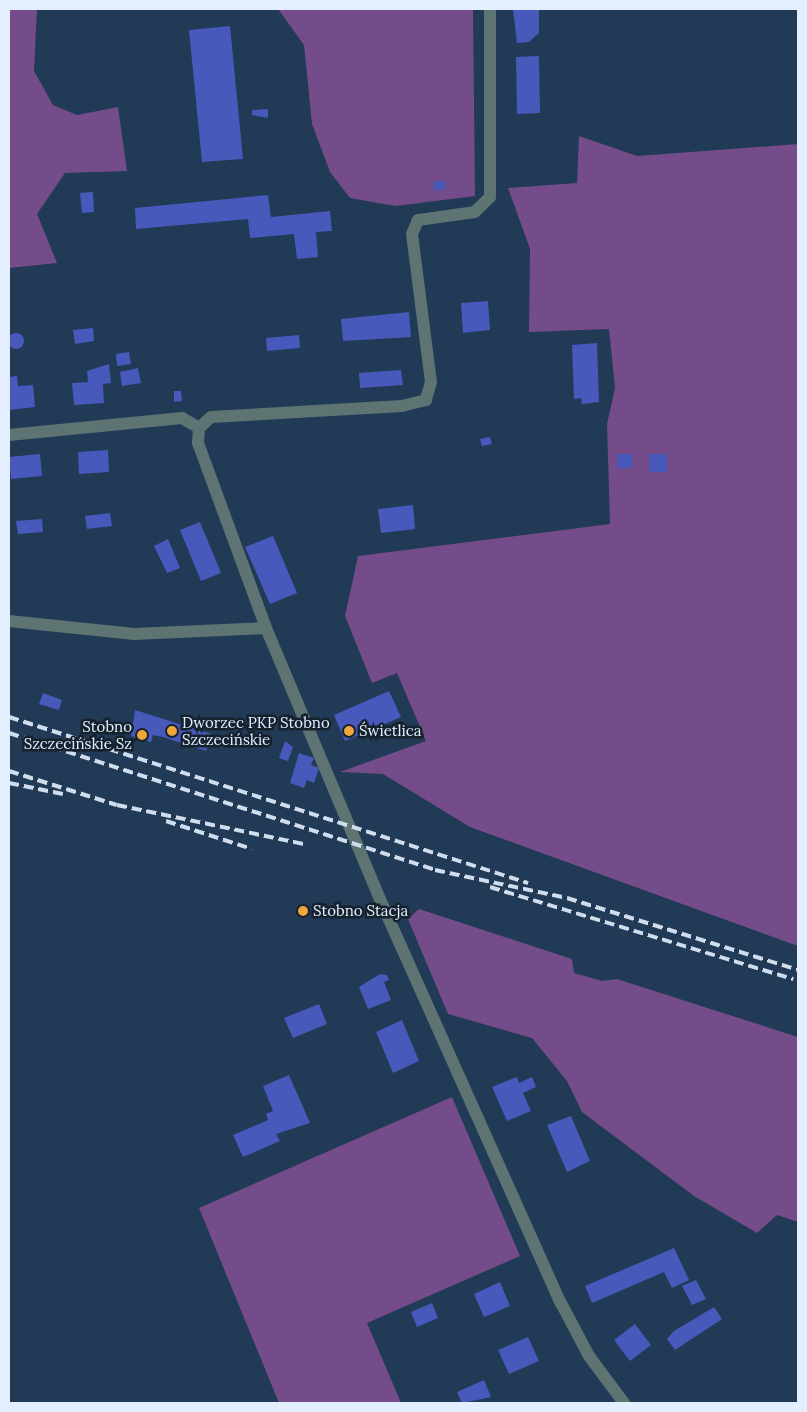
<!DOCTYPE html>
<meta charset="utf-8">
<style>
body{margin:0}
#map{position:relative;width:807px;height:1412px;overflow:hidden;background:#213a56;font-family:Lora,serif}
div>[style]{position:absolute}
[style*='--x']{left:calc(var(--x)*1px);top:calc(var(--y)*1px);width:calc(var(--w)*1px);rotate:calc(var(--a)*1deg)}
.green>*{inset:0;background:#744c8a}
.building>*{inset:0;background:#4959bb}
.round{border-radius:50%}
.minor>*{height:12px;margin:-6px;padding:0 6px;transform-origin:6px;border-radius:6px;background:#5d7472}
.rail>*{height:4px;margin-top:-2px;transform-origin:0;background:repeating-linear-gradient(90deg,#d0dded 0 10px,transparent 0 15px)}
.dots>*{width:14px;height:14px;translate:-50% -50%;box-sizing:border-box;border:2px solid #16212e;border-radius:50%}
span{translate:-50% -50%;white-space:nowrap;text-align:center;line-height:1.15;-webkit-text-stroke:5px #16212e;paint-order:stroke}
.poi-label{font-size:15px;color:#e3effe}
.left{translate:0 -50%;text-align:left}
.right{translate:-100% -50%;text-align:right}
.frame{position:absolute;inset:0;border:10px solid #e3effe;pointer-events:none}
</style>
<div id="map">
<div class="green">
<i style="clip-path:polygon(9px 9px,37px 9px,34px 71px,53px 105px,77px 115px,118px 107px,127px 171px,65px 173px,37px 214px,57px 263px,9px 268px)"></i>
<i style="clip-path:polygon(278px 9px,473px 9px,475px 196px,395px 206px,350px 198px,330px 172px,312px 124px,304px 45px)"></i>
<i style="clip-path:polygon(579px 136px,637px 156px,798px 144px,798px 946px,470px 827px,383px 774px,340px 772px,426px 741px,397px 673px,372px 683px,345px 616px,358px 556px,610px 524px,607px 424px,615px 388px,609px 329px,529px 332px,530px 249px,508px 188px,577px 183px)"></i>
<i style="clip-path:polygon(419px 909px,572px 959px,574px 973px,602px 981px,617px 979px,798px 1037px,798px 1222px,777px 1215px,757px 1233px,694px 1196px,582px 1112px,567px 1081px,532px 1038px,448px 1014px,408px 919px)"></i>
<i style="clip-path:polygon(452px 1097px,520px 1256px,367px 1323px,401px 1403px,279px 1403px,199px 1208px)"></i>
</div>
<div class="building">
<i style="clip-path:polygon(513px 9px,539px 9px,539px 33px,529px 42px,517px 43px)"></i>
<i style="clip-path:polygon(230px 26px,243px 159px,202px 162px,189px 30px)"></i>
<i style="clip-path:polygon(539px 56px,540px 113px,517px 114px,516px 57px)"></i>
<i style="clip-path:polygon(268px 109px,268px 118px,252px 115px,252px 110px)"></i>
<i style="clip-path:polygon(444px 180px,446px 189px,435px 191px,433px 182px)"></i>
<i style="clip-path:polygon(93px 192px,94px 212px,82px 213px,80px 193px)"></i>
<i style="clip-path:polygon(268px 195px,271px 217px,330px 211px,332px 231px,316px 232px,318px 257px,297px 259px,294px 234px,250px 238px,248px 219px,136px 229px,135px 208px)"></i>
<i style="clip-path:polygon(488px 301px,490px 330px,463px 333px,461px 303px)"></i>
<i style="clip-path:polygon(409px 312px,411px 337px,343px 341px,341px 319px)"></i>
<i style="clip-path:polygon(93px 328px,94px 341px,75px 344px,73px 330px)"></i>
<i class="round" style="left:8px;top:333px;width:16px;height:16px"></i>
<i style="clip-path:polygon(299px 335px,300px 348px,267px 351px,266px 338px)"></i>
<i style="clip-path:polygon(597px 343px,599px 402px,582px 404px,581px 398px,574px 399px,572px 345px)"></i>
<i style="clip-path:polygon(129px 352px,131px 364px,117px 366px,116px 354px)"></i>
<i style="clip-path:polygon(109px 364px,111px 383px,103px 384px,104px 403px,74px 405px,72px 383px,88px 382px,87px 371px)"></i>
<i style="clip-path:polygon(138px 368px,141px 383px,122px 386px,120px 372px)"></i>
<i style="clip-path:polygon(401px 370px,403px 385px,360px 388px,359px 373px)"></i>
<i style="clip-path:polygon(17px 376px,18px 386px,33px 385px,35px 407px,9px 410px,9px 377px)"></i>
<i style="clip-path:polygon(174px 391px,181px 391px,182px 401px,174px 402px)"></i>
<i style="clip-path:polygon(490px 437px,492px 444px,482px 446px,480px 439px)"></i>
<i style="clip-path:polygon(108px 450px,109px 472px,79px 474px,78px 452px)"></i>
<i style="clip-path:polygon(40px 454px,42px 476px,11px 479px,9px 457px)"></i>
<i style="clip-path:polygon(617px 454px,632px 454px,633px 468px,617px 468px)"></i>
<i style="clip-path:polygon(649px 454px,667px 454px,667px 472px,649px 472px)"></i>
<i style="clip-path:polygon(413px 505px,415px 529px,381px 533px,378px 509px)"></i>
<i style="clip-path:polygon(110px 513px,112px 526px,87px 529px,85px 516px)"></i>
<i style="clip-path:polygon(42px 519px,43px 532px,18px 534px,16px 521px)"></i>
<i style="clip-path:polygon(200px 522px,221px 573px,201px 581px,180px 530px)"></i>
<i style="clip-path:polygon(273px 536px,297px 593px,270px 604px,245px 547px)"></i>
<i style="clip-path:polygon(168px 539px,180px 568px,167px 573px,154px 546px)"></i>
<i style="clip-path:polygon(389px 691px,401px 717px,345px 741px,334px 715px)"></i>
<i style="clip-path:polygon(43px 693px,62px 700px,59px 710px,39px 704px)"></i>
<i style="clip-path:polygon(135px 710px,211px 734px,206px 751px,163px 737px,153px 735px,151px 742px,131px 736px)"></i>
<i style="clip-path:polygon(285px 741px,293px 747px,288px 761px,279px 758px)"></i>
<i style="clip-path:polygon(299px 753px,314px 758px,311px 765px,319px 768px,314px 783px,307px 780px,304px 788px,290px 783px)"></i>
<i style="clip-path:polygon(380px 974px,387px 975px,389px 980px,384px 982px,391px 1000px,368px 1009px,359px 987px)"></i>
<i style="clip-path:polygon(319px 1004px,327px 1024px,293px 1038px,284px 1018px)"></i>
<i style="clip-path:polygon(402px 1020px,419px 1061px,393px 1073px,376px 1032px)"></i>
<i style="clip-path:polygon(289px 1075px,310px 1123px,276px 1134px,280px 1141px,243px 1157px,233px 1135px,268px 1120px,266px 1114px,273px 1111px,263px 1086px)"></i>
<i style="clip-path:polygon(517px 1077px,519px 1083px,532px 1077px,536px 1087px,523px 1093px,531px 1111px,507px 1121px,492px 1087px)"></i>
<i style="clip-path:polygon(571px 1116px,590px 1161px,567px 1172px,547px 1125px)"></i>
<i style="clip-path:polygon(674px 1248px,689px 1280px,672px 1288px,664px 1272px,592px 1303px,585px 1286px)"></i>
<i style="clip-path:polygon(696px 1280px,706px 1299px,692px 1305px,682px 1286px)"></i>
<i style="clip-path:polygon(500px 1282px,510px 1306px,484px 1317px,474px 1294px)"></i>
<i style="clip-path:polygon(432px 1303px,438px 1318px,417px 1327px,411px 1312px)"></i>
<i style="clip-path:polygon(714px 1307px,722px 1319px,675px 1350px,667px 1339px,674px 1331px)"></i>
<i style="clip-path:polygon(635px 1324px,651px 1345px,630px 1361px,614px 1340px)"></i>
<i style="clip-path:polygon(528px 1337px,539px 1361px,509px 1374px,498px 1350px)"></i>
<i style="clip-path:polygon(484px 1380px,491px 1397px,462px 1403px,457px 1392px)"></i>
</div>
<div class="minor">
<i style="--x:490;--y:9;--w:188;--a:90"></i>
<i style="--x:490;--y:197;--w:21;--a:135"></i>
<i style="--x:475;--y:212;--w:58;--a:172"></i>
<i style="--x:418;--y:220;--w:15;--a:113"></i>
<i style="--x:412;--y:234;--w:149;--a:82.7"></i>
<i style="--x:431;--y:382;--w:19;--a:106"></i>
<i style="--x:426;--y:400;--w:25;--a:166"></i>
<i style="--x:402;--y:406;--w:191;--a:176.7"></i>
<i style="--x:211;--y:417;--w:16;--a:137"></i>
<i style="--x:199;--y:428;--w:15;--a:94"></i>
<i style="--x:198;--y:443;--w:197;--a:69.8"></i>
<i style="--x:266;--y:628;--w:302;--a:67.2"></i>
<i style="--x:383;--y:906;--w:435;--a:65.9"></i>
<i style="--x:561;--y:1303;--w:60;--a:62.2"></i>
<i style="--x:589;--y:1356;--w:59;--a:53.3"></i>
<i style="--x:9;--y:435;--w:174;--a:-5.6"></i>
<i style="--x:182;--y:418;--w:20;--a:30"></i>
<i style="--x:9;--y:621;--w:126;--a:5.9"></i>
<i style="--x:134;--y:634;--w:132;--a:-2.6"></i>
</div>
<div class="rail">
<i style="--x:9;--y:717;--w:545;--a:17.74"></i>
<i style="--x:9;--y:733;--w:447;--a:17.8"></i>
<i style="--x:435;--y:870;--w:135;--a:12"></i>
<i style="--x:567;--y:898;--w:242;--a:17.3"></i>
<i style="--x:9;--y:771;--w:113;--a:17.5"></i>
<i style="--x:117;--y:805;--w:195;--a:11.8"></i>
<i style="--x:9;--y:783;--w:55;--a:11.5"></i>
<i style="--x:166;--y:821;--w:90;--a:18"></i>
<i style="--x:490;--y:887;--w:317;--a:16.9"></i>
</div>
<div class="dots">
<i style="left:172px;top:731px;background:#efa73d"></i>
<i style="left:349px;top:731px;background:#efa73d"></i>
<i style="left:142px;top:735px;background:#efa73d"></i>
<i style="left:303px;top:911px;background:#efa73d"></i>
</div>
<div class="poi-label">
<span class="left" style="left:182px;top:731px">Dworzec PKP Stobno<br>Szczecińskie</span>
<span class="right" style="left:132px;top:735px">Stobno<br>Szczecińskie Sz</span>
<span class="left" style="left:359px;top:731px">Świetlica</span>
<span class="left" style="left:313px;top:911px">Stobno Stacja</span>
</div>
<div class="frame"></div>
</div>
